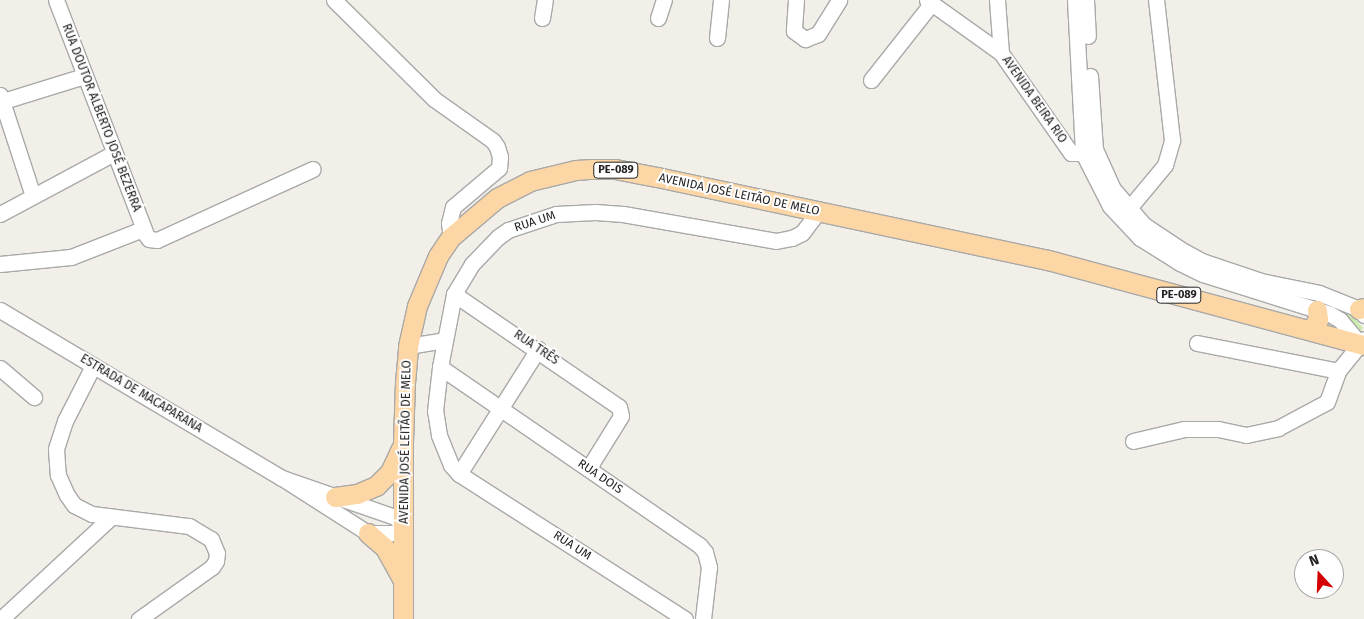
<!DOCTYPE html>
<meta charset="utf-8">
<style>
body{margin:0}
#map{position:relative;width:1364px;height:619px;overflow:hidden;background:#f2efe9;font-family:"Fira Sans",sans-serif}
div>[style]{position:absolute}
[style*='--x']{left:calc(var(--x)*1px);top:calc(var(--y)*1px);width:calc(var(--w)*1px);rotate:calc(var(--a)*1deg)}
.grass>*{inset:0;background:#cdebb0}
.roads{filter:drop-shadow(1px 0 #a9a9a9) drop-shadow(-1px 0 #a9a9a9) drop-shadow(0 1px #a9a9a9) drop-shadow(0 -1px #a9a9a9)}
.minor>*{height:15px;margin:-7.5px;padding:0 7.5px;transform-origin:7.5px;border-radius:7.5px;background:#fff}
.major>*{height:19px;margin:-9.5px;padding:0 9.5px;transform-origin:9.5px;border-radius:9.5px;background:#fcd6a4}
span{translate:-50% -50%;white-space:nowrap;text-align:center;line-height:1.15;-webkit-text-stroke:4px #fff;paint-order:stroke}
.shield-label span{padding:1px 4px;background:#fff;border:1px solid;border-radius:4px;-webkit-text-stroke-width:0}
.shield-label{font-size:11px;color:#222;font-weight:700}
.street-label{font-size:12px;color:#222}
.north{position:absolute;left:1294px;top:549px;width:50px;height:50px;box-sizing:border-box;background:#fff;border:1px solid #a7a7a7;border-radius:50%;rotate:340deg;font-size:14px;font-weight:700;line-height:20px;text-align:center;color:#222}
.north::after{content:'';display:block;margin:auto;width:18px;height:22px;background:#d40000;clip-path:polygon(50% 0,100% 100%,50% 72%,0 100%)}
</style>
<div id="map">
<div class="grass">
<i style="clip-path:polygon(1329px 307px,1351px 315px,1357px 321px,1363px 328px,1359px 333px)"></i>
</div>
<div class="roads">
<div class="minor">
<i style="--x:56;--y:0;--w:252;--a:69"></i>
<i style="--x:146;--y:235;--w:5;--a:53"></i>
<i style="--x:149;--y:239;--w:8;--a:7"></i>
<i style="--x:157;--y:240;--w:171;--a:-24.5"></i>
<i style="--x:334;--y:0;--w:141;--a:44.7"></i>
<i style="--x:434;--y:99;--w:72;--a:35.4"></i>
<i style="--x:493;--y:141;--w:7;--a:56"></i>
<i style="--x:497;--y:147;--w:10;--a:73"></i>
<i style="--x:500;--y:157;--w:11;--a:95"></i>
<i style="--x:499;--y:168;--w:60;--a:139.7"></i>
<i style="--x:453;--y:207;--w:16;--a:104"></i>
<i style="--x:449;--y:223;--w:14;--a:82"></i>
<i style="--x:796;--y:0;--w:31;--a:94"></i>
<i style="--x:794;--y:31;--w:14;--a:36"></i>
<i style="--x:805;--y:39;--w:14;--a:-21"></i>
<i style="--x:818;--y:34;--w:40;--a:-58"></i>
<i style="--x:927;--y:0;--w:91;--a:35.6"></i>
<i style="--x:1001;--y:53;--w:122;--a:55"></i>
<i style="--x:1071;--y:153;--w:12;--a:0"></i>
<i style="--x:1083;--y:153;--w:10;--a:-17"></i>
<i style="--x:997;--y:0;--w:53;--a:85.7"></i>
<i style="--x:1075;--y:0;--w:153;--a:87"></i>
<i style="--x:1083;--y:153;--w:59;--a:63"></i>
<i style="--x:1110;--y:206;--w:44;--a:46.8"></i>
<i style="--x:1140;--y:238;--w:47;--a:32"></i>
<i style="--x:1180;--y:263;--w:25;--a:26"></i>
<i style="--x:1203;--y:274;--w:133;--a:17.5"></i>
<i style="--x:1330;--y:314;--w:12;--a:31"></i>
<i style="--x:1340;--y:320;--w:30;--a:50"></i>
<i style="--x:1086;--y:0;--w:36;--a:87"></i>
<i style="--x:542;--y:18;--w:18;--a:-81"></i>
<i style="--x:658;--y:18;--w:19;--a:-72"></i>
<i style="--x:717;--y:38;--w:38;--a:-84"></i>
<i style="--x:1090;--y:76;--w:73;--a:86.1"></i>
<i style="--x:1095;--y:149;--w:44;--a:65.8"></i>
<i style="--x:1113;--y:189;--w:48;--a:49.3"></i>
<i style="--x:1144;--y:225;--w:43;--a:33.7"></i>
<i style="--x:1180;--y:249;--w:25;--a:29"></i>
<i style="--x:1202;--y:261;--w:62;--a:18.7"></i>
<i style="--x:1261;--y:281;--w:59;--a:11.7"></i>
<i style="--x:1319;--y:293;--w:43;--a:21.8"></i>
<i style="--x:1359;--y:309;--w:8;--a:50"></i>
<i style="--x:871;--y:80;--w:97;--a:-51.7"></i>
<i style="--x:931;--y:4;--w:4;--a:-90"></i>
<i style="--x:0;--y:95;--w:106;--a:71.9"></i>
<i style="--x:0;--y:102;--w:88;--a:-17.2"></i>
<i style="--x:1130;--y:207;--w:55;--a:-50.2"></i>
<i style="--x:1165;--y:165;--w:26;--a:-74"></i>
<i style="--x:1172;--y:140;--w:141;--a:-96.5"></i>
<i style="--x:0;--y:214;--w:129;--a:-28.2"></i>
<i style="--x:0;--y:264;--w:71;--a:-5.6"></i>
<i style="--x:71;--y:257;--w:77;--a:-21.3"></i>
<i style="--x:454;--y:294;--w:200;--a:34.4"></i>
<i style="--x:619;--y:407;--w:9;--a:77"></i>
<i style="--x:621;--y:416;--w:62;--a:121.9"></i>
<i style="--x:0;--y:310;--w:328;--a:30.8"></i>
<i style="--x:282;--y:478;--w:102;--a:32.6"></i>
<i style="--x:368;--y:533;--w:27;--a:0"></i>
<i style="--x:395;--y:533;--w:11;--a:-34"></i>
<i style="--x:404;--y:527;--w:13;--a:-132"></i>
<i style="--x:395;--y:517;--w:120;--a:-161"></i>
<i style="--x:1197;--y:343;--w:144;--a:11.2"></i>
<i style="--x:408;--y:346;--w:37;--a:-9"></i>
<i style="--x:93;--y:366;--w:62;--a:117"></i>
<i style="--x:65;--y:421;--w:29;--a:108"></i>
<i style="--x:56;--y:449;--w:26;--a:86"></i>
<i style="--x:58;--y:475;--w:22;--a:66"></i>
<i style="--x:67;--y:495;--w:12;--a:55"></i>
<i style="--x:74;--y:505;--w:20;--a:27"></i>
<i style="--x:92;--y:514;--w:98;--a:7.1"></i>
<i style="--x:189;--y:526;--w:26;--a:31"></i>
<i style="--x:211;--y:539;--w:15;--a:67"></i>
<i style="--x:217;--y:553;--w:8;--a:97"></i>
<i style="--x:216;--y:561;--w:7;--a:124"></i>
<i style="--x:212;--y:567;--w:90;--a:144.5"></i>
<i style="--x:440;--y:367;--w:316;--a:34.5"></i>
<i style="--x:700;--y:546;--w:8;--a:50"></i>
<i style="--x:705;--y:552;--w:16;--a:75"></i>
<i style="--x:709;--y:567;--w:52;--a:96.6"></i>
<i style="--x:0;--y:368;--w:45;--a:40.5"></i>
<i style="--x:1133;--y:441;--w:52;--a:-13.2"></i>
<i style="--x:1184;--y:429;--w:34;--a:0"></i>
<i style="--x:1218;--y:429;--w:29;--a:12"></i>
<i style="--x:1246;--y:435;--w:33;--a:-12"></i>
<i style="--x:1278;--y:428;--w:55;--a:-28"></i>
<i style="--x:1327;--y:402;--w:33;--a:-70"></i>
<i style="--x:1338;--y:371;--w:41;--a:-50.9"></i>
<i style="--x:459;--y:474;--w:148;--a:-57.7"></i>
<i style="--x:1;--y:619;--w:149;--a:-42.8"></i>
<i style="--x:685;--y:619;--w:269;--a:-147.3"></i>
<i style="--x:459;--y:474;--w:12;--a:-132"></i>
<i style="--x:451;--y:465;--w:32;--a:-112"></i>
<i style="--x:439;--y:435;--w:24;--a:-99"></i>
<i style="--x:435;--y:411;--w:44;--a:-83.5"></i>
<i style="--x:440;--y:367;--w:74;--a:-79.1"></i>
<i style="--x:454;--y:294;--w:35;--a:-59"></i>
<i style="--x:472;--y:264;--w:37;--a:-46"></i>
<i style="--x:498;--y:237;--w:12;--a:-35"></i>
<i style="--x:508;--y:230;--w:51;--a:-18.4"></i>
<i style="--x:556;--y:214;--w:39;--a:-3"></i>
<i style="--x:595;--y:212;--w:28;--a:4"></i>
<i style="--x:623;--y:214;--w:155;--a:10"></i>
<i style="--x:776;--y:241;--w:16;--a:-11"></i>
<i style="--x:792;--y:238;--w:11;--a:-27"></i>
<i style="--x:802;--y:233;--w:26;--a:-53"></i>
</div>
<div class="major">
<i style="--x:1359;--y:309;--w:5;--a:-11"></i>
<i style="--x:1310;--y:330;--w:13;--a:-51"></i>
<i style="--x:1318;--y:320;--w:10;--a:-96"></i>
<i style="--x:335;--y:497;--w:22;--a:-8"></i>
<i style="--x:357;--y:494;--w:21;--a:-23"></i>
<i style="--x:376;--y:486;--w:20;--a:-45"></i>
<i style="--x:390;--y:472;--w:26;--a:-65"></i>
<i style="--x:368;--y:533;--w:23;--a:41"></i>
<i style="--x:385;--y:548;--w:37;--a:61"></i>
<i style="--x:403;--y:619;--w:177;--a:-90"></i>
<i style="--x:403;--y:442;--w:59;--a:-88.1"></i>
<i style="--x:405;--y:383;--w:37;--a:-85"></i>
<i style="--x:408;--y:346;--w:41;--a:-77.3"></i>
<i style="--x:417;--y:306;--w:54;--a:-67.2"></i>
<i style="--x:438;--y:256;--w:23;--a:-56"></i>
<i style="--x:451;--y:237;--w:60;--a:-40.3"></i>
<i style="--x:497;--y:198;--w:37;--a:-27"></i>
<i style="--x:530;--y:181;--w:47;--a:-13.4"></i>
<i style="--x:576;--y:170;--w:16;--a:-4"></i>
<i style="--x:592;--y:169;--w:23;--a:0"></i>
<i style="--x:615;--y:169;--w:43;--a:10.8"></i>
<i style="--x:657;--y:177;--w:400;--a:12"></i>
<i style="--x:1048;--y:260;--w:327;--a:15.1"></i>
</div>
</div>
<div class="shield-label">
<span style="left:616px;top:170px">PE-089</span>
<span style="left:1179px;top:295px">PE-089</span>
</div>
<div class="street-label">
<span style="left:1034px;top:100px;rotate:55deg">AVENIDA BEIRA RIO</span>
<span style="left:101px;top:118px;rotate:69deg">RUA DOUTOR ALBERTO JOSÉ BEZERRA</span>
<span style="left:739px;top:195px;rotate:12deg">AVENIDA JOSÉ LEITÃO DE MELO</span>
<span style="left:535px;top:222px;rotate:-18deg">RUA UM</span>
<span style="left:536px;top:348px;rotate:34deg">RUA TRÊS</span>
<span style="left:141px;top:394px;rotate:31deg">ESTRADA DE MACAPARANA</span>
<span style="left:406px;top:442px;rotate:-89deg">AVENIDA JOSÉ LEITÃO DE MELO</span>
<span style="left:600px;top:477px;rotate:34deg">RUA DOIS</span>
<span style="left:572px;top:546px;rotate:33deg">RUA UM</span>
</div>
<div class="north">N</div>
</div>
